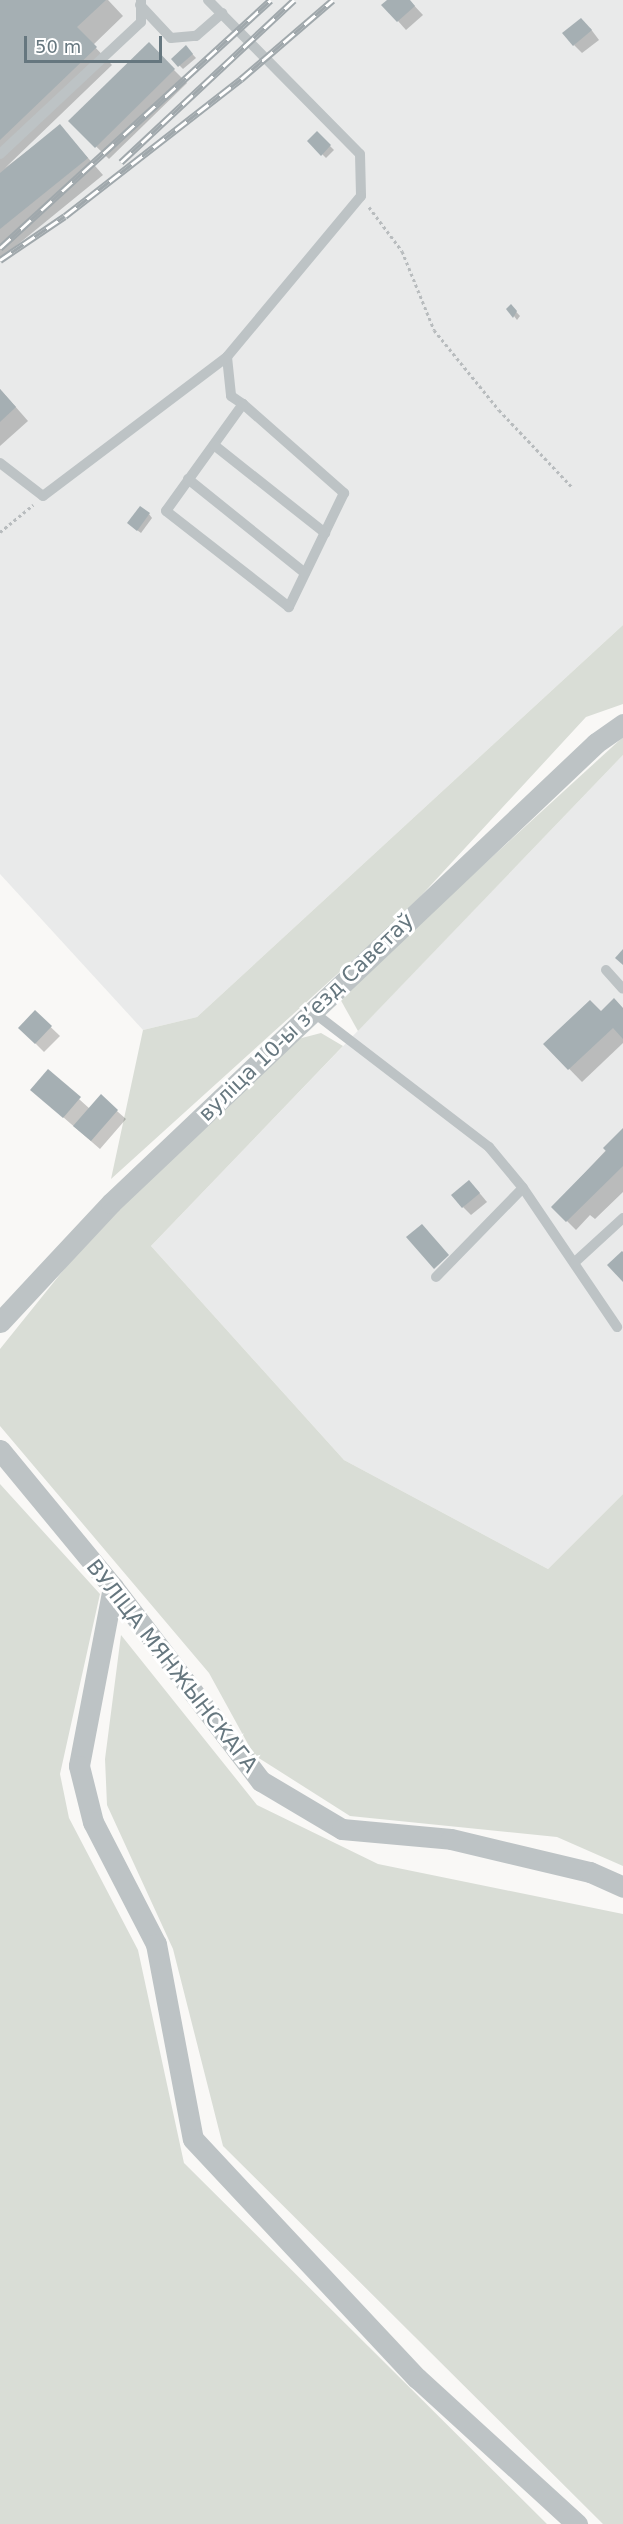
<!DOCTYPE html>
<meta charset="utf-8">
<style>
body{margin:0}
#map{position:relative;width:623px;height:2524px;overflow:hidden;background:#f9f8f6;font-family:"DejaVu Sans",sans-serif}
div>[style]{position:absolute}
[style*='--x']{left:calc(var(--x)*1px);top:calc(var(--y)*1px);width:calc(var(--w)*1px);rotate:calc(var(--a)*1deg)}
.built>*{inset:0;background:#e9eaea}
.green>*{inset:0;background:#d9ddd6}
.shadow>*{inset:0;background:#0003}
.building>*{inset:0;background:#a5afb3}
.path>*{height:3px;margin-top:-1.5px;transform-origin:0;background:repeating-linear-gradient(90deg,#b8bcbe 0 3px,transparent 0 6px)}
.service>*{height:10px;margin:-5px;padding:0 5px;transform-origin:5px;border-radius:5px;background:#bdc3c5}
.minor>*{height:21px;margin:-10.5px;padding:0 10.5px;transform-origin:10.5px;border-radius:10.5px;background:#bdc3c5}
.rail>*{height:7px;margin-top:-3.5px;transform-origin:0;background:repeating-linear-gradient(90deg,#fff 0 14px,#a0a8ac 0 28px);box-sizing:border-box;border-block:2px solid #a0a8ac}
span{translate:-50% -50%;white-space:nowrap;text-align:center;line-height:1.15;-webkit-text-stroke:6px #fff;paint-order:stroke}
.street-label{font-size:21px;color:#66777f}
.scale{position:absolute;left:24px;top:36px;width:138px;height:27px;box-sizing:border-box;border:3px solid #66777f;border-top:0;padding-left:8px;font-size:18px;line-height:21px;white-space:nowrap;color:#66777f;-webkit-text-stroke:4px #fff;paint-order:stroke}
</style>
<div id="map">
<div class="built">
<i style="clip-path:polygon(0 0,623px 0,623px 625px,197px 1017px,143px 1030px,0 874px)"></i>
<i style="clip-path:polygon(623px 755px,623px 1494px,548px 1569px,344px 1460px,151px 1246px)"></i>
</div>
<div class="green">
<i style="clip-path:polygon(623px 625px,623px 704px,586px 717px,407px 911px,111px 1179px,143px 1030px,197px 1017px)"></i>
<i style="clip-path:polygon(623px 737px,623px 755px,358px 1031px,339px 997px)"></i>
<i style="clip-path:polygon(321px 1033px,343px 1046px,151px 1246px,344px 1460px,548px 1569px,623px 1494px,623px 1866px,557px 1837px,350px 1816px,254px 1755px,209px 1673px,0 1426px,0 1349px,111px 1211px,298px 1039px)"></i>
<i style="clip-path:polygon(0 1484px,100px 1594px,60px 1774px,69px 1818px,138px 1950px,184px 2163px,547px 2524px,0 2524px)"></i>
<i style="clip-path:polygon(121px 1635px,257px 1805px,378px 1864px,623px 1914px,623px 2524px,603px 2524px,223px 2146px,173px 1949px,107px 1805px,105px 1759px)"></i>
</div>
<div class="shadow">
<i style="clip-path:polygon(0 0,108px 0,123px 16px,93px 45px,112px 65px,5px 168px,60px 126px,103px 175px,0 259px)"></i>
<i style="clip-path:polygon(389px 0,409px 0,423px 15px,406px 30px,398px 21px)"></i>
<i style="clip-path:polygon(590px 28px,599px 40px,582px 53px,574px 45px)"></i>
<i style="clip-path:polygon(148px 44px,187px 83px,109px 159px,70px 121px)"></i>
<i style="clip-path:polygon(186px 47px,196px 58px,183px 69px,173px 59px)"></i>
<i style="clip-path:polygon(317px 133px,334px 150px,326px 158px,309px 141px)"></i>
<i style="clip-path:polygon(511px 306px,520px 316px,517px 320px,514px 316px)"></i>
<i style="clip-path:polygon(0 389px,28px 421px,0 446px)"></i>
<i style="clip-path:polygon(149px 514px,152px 518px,141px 533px,133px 527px)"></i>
<i style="clip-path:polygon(623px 1009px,623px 1043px,582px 1082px,545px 1044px,601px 1013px)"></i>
<i style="clip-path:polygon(35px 1012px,60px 1036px,44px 1052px,20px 1028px)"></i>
<i style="clip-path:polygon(48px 1071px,90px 1109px,101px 1097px,126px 1119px,100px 1149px,41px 1098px)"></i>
<i style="clip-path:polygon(623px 1132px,623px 1192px,595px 1219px,590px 1215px,576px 1230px,553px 1207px)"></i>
<i style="clip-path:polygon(477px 1190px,487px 1202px,471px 1215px,463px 1207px)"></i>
</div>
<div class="building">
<i style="clip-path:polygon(0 0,106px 0,77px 27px,97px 47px,0 140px)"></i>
<i style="clip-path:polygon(387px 0,410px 0,415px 6px,397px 22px,381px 5px)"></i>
<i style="clip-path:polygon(581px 18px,592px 30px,573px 46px,562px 33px)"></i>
<i style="clip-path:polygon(149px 42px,175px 69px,95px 148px,68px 121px)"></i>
<i style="clip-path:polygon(186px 45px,193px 54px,178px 67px,171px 59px)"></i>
<i style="clip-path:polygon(60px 124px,88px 158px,0 229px,0 173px)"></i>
<i style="clip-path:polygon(317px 131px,331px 145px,321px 156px,307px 141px)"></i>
<i style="clip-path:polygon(511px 304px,517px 311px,513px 318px,506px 309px)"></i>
<i style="clip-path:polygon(0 389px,16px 407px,0 422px)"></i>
<i style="clip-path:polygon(140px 506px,150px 513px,137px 531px,127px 523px)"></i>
<i style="clip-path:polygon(623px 949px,623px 965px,615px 958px)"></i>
<i style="clip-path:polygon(614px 998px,623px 1008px,623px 1039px,613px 1028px,568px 1070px,543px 1044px,590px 1000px,601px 1011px)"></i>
<i style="clip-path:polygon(35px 1010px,52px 1026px,35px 1044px,18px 1028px)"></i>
<i style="clip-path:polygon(48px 1069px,81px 1097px,63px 1118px,30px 1090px)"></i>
<i style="clip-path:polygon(101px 1094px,118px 1110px,91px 1141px,73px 1126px)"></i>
<i style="clip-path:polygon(623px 1128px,623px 1166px,566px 1222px,551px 1207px,606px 1151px,603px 1148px)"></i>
<i style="clip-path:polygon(469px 1180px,480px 1193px,462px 1208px,451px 1195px)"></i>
<i style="clip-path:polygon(422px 1224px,449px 1255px,434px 1269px,406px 1237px)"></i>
<i style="clip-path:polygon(622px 1251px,623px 1252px,623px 1282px,607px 1265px)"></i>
</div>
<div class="path">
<i style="--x:369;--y:207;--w:55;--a:53.1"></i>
<i style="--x:402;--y:251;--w:85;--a:67.9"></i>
<i style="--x:434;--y:330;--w:103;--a:50.9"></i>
<i style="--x:499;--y:410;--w:105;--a:46.5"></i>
<i style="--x:0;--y:532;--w:43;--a:-39.3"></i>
</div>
<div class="service">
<i style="--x:208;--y:0;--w:216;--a:45.4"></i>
<i style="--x:360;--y:154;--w:42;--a:88.6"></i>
<i style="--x:361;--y:196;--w:209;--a:129.8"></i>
<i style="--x:227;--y:357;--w:39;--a:84"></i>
<i style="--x:231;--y:396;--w:14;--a:34"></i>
<i style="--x:140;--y:5;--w:45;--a:46.8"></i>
<i style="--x:171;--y:38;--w:25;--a:-5"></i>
<i style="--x:196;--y:36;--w:35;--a:-41"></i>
<i style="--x:0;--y:154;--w:193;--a:-43.1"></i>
<i style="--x:141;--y:22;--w:22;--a:-90"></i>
<i style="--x:243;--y:404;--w:135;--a:41.4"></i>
<i style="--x:344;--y:493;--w:127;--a:115.8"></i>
<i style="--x:289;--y:607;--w:156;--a:-142"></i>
<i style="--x:166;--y:511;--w:132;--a:-54.3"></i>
<i style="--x:214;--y:445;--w:142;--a:38.4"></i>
<i style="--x:0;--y:463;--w:54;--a:37.5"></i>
<i style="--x:43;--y:496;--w:231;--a:-37.1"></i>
<i style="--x:188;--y:479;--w:150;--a:38.8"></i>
<i style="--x:606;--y:970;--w:25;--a:48"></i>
<i style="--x:313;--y:1012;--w:222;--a:37.5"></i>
<i style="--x:489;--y:1147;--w:53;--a:50.3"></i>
<i style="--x:523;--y:1188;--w:168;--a:55.9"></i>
<i style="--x:575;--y:1262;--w:65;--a:-42.5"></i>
<i style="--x:436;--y:1277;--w:124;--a:-45.7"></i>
</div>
<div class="minor">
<i style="--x:0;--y:1322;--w:163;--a:-47"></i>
<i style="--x:111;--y:1203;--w:668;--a:-43.48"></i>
<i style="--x:596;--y:743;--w:33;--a:-35"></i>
<i style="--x:0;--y:1450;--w:178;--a:50.5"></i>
<i style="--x:113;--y:1587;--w:244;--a:52.7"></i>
<i style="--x:261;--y:1781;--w:94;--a:30.7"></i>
<i style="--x:342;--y:1829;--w:109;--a:5.2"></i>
<i style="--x:451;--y:1839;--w:143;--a:13.4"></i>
<i style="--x:590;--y:1872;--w:36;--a:24"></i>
<i style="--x:113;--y:1587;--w:182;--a:100.8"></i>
<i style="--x:79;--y:1766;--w:58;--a:76"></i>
<i style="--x:93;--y:1822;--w:137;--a:62.7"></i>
<i style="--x:156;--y:1944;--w:198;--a:79.3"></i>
<i style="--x:193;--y:2139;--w:328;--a:46.9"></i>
<i style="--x:417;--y:2378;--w:217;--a:42.4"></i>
</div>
<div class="rail">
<i style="--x:121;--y:162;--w:237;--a:-43.1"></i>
<i style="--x:0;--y:248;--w:367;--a:-42.5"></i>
<i style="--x:0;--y:260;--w:78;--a:-34.1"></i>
<i style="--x:65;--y:216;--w:223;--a:-37.9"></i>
<i style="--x:241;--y:79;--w:121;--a:-40.7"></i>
</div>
<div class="street-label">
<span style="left:306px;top:1017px;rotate:-44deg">вуліца 10-ы зʼезд Саветаў</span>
<span style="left:172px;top:1666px;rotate:52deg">ВУЛІЦА МЯНЖЫНСКАГА</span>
</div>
<div class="scale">50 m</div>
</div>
